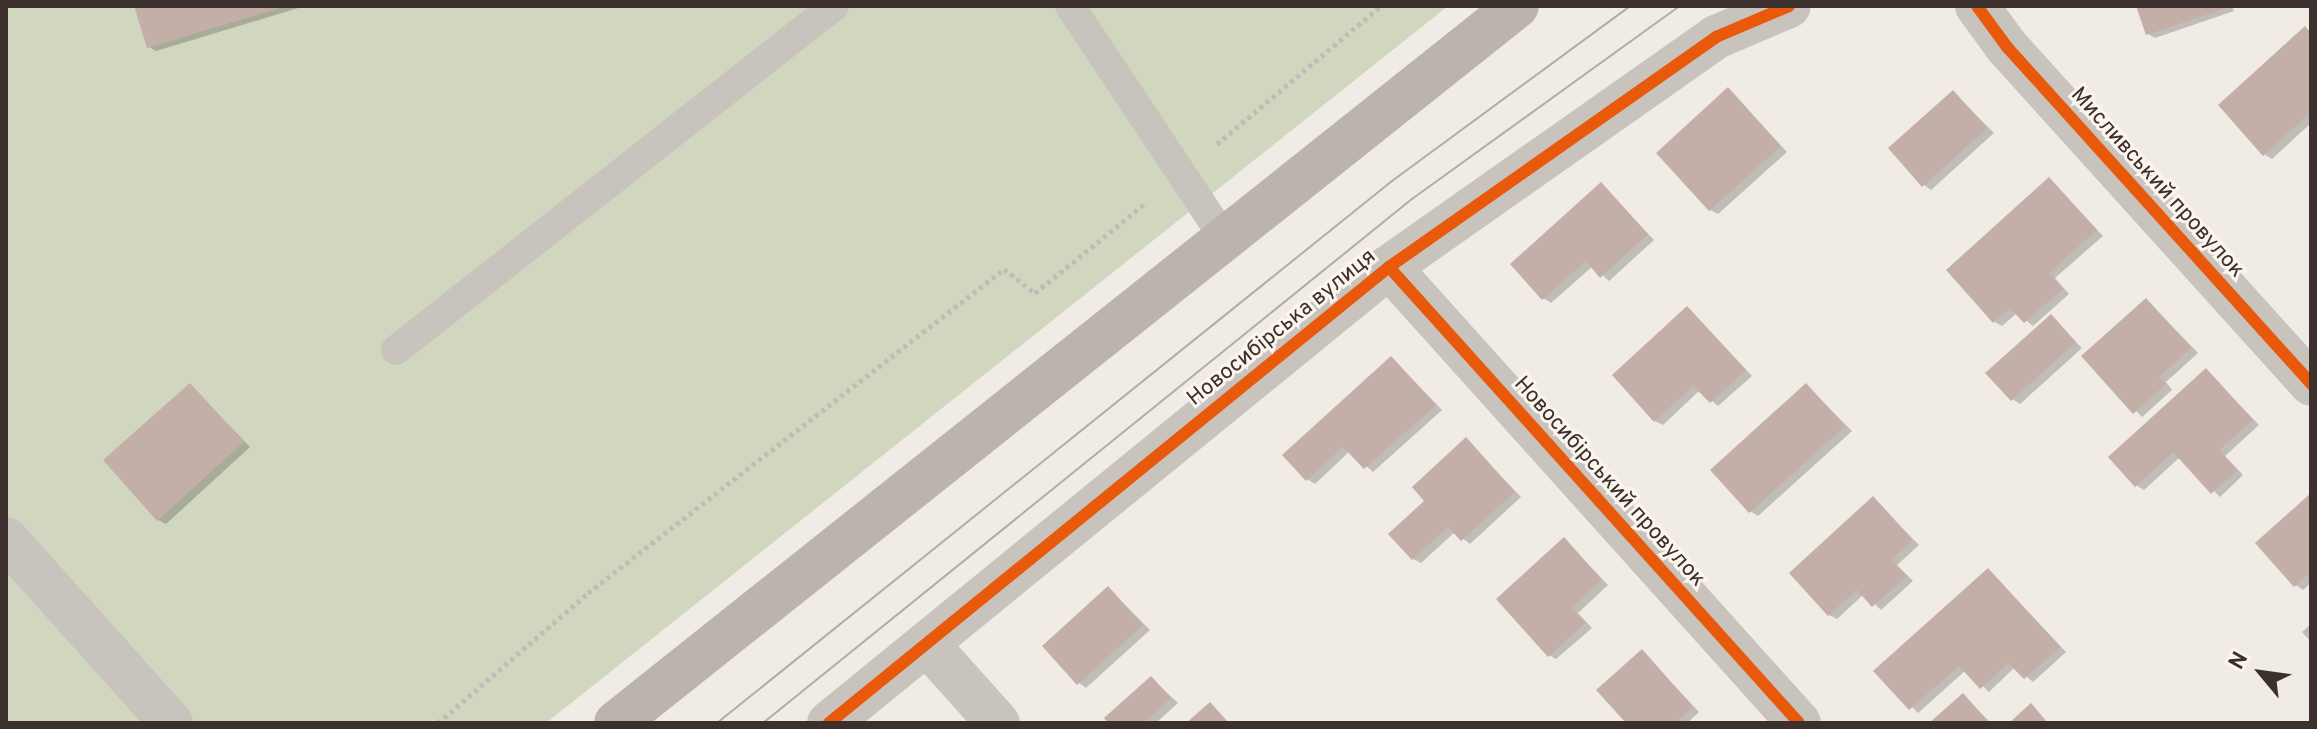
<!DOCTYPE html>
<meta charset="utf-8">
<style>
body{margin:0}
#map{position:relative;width:2317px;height:729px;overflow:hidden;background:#f0ebe5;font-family:Overpass,sans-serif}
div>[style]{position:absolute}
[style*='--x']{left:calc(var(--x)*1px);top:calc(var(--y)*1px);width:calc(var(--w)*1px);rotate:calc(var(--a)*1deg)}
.green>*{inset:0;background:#d1d6bf}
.shadow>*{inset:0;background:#0003}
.building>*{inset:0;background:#c3afa7}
.path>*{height:5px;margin-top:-2.5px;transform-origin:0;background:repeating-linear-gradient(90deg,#c2bbb6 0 4px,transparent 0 8px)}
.service>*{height:30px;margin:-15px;padding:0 15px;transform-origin:15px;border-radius:15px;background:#c9c3be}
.minor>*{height:44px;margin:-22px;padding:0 22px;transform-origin:22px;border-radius:22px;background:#c9c3be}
.secondary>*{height:44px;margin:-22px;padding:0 22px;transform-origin:22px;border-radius:22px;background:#bab3ae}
.tram>*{height:2px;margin:-1px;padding:0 1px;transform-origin:1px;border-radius:1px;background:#b1aca8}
.cycleway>*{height:12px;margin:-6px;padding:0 6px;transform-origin:6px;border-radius:6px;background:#e8590c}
span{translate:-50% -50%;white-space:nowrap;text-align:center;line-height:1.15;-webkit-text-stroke:6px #fbf5ee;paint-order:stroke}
.street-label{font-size:22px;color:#3b302b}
.frame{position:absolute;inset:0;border:8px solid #3b302b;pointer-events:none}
.north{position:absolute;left:2221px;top:633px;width:80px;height:80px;-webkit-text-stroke:6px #fbf5ee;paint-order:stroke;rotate:299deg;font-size:22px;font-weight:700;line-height:32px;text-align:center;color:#3b302b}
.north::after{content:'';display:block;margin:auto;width:28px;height:36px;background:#3b302b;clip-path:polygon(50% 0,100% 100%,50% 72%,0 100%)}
</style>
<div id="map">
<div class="green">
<i style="clip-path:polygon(6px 6px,1448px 6px,546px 723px,6px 723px)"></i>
</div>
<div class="shadow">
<i style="clip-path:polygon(136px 6px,305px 6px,156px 51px,148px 46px)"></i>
<i style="clip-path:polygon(2138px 6px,2232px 6px,2234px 11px,2155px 38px,2147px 33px)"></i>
<i style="clip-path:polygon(2306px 29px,2311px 32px,2311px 123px,2272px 159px,2264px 154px)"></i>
<i style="clip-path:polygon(1729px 90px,1787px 152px,1718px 214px,1710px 210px)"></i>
<i style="clip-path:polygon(1953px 92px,1994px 133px,1931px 190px,1924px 185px)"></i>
<i style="clip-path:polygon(2049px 179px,2103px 236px,2055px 278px,2069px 294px,2033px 326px,2017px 313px,2002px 326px,1995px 322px)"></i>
<i style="clip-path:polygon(1601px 185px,1654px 240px,1609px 281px,1593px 266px,1551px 303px,1543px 298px)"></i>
<i style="clip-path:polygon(2147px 300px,2198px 353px,2166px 382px,2172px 390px,2142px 417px,2084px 356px)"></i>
<i style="clip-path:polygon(1688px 308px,1752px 376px,1718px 406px,1700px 390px,1663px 425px,1655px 421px)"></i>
<i style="clip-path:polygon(2051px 317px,2082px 348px,2020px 404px,2012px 399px)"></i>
<i style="clip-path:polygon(1392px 358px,1442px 410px,1373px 472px,1350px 451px,1315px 484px,1307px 479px)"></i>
<i style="clip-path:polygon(2206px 370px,2259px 425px,2225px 456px,2243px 475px,2220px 497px,2180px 457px,2144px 490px,2136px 485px)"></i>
<i style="clip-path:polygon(190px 385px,250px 447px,166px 524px,158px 520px)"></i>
<i style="clip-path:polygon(1806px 385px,1852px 431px,1758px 516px,1750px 511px)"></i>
<i style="clip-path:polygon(1466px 440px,1521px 497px,1470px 544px,1455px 532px,1421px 563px,1413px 559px,1427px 501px)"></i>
<i style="clip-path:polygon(2311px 495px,2311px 583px,2303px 590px,2296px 585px)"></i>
<i style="clip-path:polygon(1873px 499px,1919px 545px,1897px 565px,1913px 581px,1881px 610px,1864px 594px,1837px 619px,1829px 615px)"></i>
<i style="clip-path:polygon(1565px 540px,1608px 585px,1578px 613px,1592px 628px,1556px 659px,1549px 655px)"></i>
<i style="clip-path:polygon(1989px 570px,2066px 652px,2033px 682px,2015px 667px,1989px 692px,1966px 670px,1918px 713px,1876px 671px)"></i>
<i style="clip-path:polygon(1108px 588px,1150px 630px,1086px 688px,1079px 683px)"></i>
<i style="clip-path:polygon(2311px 624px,2311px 642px,2302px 632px)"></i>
<i style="clip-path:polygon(1642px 651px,1699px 712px,1687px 723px,1628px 723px)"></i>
<i style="clip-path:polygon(1151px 678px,1178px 703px,1156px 723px,1111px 723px)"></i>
<i style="clip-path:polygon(1963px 695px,1991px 723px,1932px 723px)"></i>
</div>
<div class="building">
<i style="clip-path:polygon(134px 6px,283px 6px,283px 7px,147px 48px)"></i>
<i style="clip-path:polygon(2136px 6px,2229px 6px,2229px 7px,2146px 35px)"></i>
<i style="clip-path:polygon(2305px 26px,2311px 33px,2311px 112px,2263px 156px,2218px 105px)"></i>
<i style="clip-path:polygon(1728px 87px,1781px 146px,1709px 211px,1656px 153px)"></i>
<i style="clip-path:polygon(1953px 90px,1987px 128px,1922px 187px,1888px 148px)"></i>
<i style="clip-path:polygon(2049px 177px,2097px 230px,2049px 273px,2063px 289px,2024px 323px,2010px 308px,1993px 323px,1946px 270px)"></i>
<i style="clip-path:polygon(1601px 182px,1648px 234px,1600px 278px,1586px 261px,1542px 300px,1510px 264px)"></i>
<i style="clip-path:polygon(2146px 298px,2191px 348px,2159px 377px,2166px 384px,2133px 414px,2081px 356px)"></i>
<i style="clip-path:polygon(1687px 306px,1746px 370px,1710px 403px,1693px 386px,1654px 422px,1612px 375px)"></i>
<i style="clip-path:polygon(2051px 314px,2076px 342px,2011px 401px,1985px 373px)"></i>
<i style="clip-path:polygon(1391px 356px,1436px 405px,1364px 469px,1343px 447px,1306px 481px,1282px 455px)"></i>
<i style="clip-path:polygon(2206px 368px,2253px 420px,2219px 450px,2237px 470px,2211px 494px,2173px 452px,2135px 487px,2108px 457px)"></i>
<i style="clip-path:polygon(190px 383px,244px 442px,157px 521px,103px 460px)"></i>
<i style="clip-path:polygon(1806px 383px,1845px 426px,1749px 513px,1710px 470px)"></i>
<i style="clip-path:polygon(1466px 437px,1515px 492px,1461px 541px,1448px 527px,1412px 560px,1388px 534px,1424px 501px,1412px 487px)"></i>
<i style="clip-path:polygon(2311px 493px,2311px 572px,2294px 587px,2255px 543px)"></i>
<i style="clip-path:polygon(1873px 496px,1913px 540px,1891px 560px,1907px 576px,1872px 607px,1857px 590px,1828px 616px,1789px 573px)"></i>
<i style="clip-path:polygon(1564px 537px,1602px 580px,1571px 608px,1585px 623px,1548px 657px,1496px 599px)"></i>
<i style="clip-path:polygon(1988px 568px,2060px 647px,2024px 679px,2008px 663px,1980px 689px,1959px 666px,1909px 710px,1873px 671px)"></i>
<i style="clip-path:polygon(1108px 586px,1143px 625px,1077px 685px,1042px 646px)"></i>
<i style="clip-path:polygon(1642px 649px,1693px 707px,1675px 723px,1626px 723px,1596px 690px)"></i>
<i style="clip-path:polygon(1151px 676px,1171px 698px,1144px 723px,1108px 723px,1104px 718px)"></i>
<i style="clip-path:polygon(1963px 693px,1989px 723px,1929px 723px)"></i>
<i style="clip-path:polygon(1210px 702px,1229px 723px,1186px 723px)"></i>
<i style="clip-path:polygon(2031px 703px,2048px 723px,2009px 723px)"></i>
</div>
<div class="path">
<i style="--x:1217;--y:144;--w:214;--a:-40.1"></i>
<i style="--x:438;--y:723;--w:198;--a:-40.9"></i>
<i style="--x:588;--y:593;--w:527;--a:-37.91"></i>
<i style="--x:1004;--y:269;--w:39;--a:38"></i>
<i style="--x:1035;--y:293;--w:144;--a:-39.1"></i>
</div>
<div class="service">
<i style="--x:1070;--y:6;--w:280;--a:56.4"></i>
<i style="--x:396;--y:350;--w:557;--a:-38.15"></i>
</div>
<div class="minor">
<i style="--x:1977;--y:6;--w:51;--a:53.8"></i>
<i style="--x:2007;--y:47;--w:454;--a:47.9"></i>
<i style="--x:1389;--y:267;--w:613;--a:48.04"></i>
<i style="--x:6;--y:539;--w:247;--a:48.1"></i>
<i style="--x:927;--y:644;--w:106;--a:48.1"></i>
<i style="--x:829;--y:723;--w:722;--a:-39.16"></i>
<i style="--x:1389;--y:267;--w:400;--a:-35.1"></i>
<i style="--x:1716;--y:37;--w:79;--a:-23"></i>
</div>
<div class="secondary">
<i style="--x:616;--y:723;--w:1151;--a:-38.51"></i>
</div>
<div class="tram">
<i style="--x:717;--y:723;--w:866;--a:-38.76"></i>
<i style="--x:1392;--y:181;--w:295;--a:-36.3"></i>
<i style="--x:763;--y:723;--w:834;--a:-38.92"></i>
<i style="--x:1412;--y:199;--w:330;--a:-35.8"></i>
</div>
<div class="cycleway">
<i style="--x:1977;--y:6;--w:51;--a:53.8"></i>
<i style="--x:2007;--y:47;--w:454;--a:47.9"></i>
<i style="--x:1389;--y:267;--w:613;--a:48.04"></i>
<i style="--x:829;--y:723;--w:722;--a:-39.16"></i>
<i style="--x:1389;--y:267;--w:400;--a:-35.1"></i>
<i style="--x:1716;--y:37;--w:79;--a:-23"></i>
</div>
<div class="street-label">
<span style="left:2157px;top:183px;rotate:48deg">Мисливський провулок</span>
<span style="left:1282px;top:328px;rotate:-39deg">Новосибірська вулиця</span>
<span style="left:1609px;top:482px;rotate:48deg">Новосибірський провулок</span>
</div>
<div class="frame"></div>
<div class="north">N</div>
</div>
